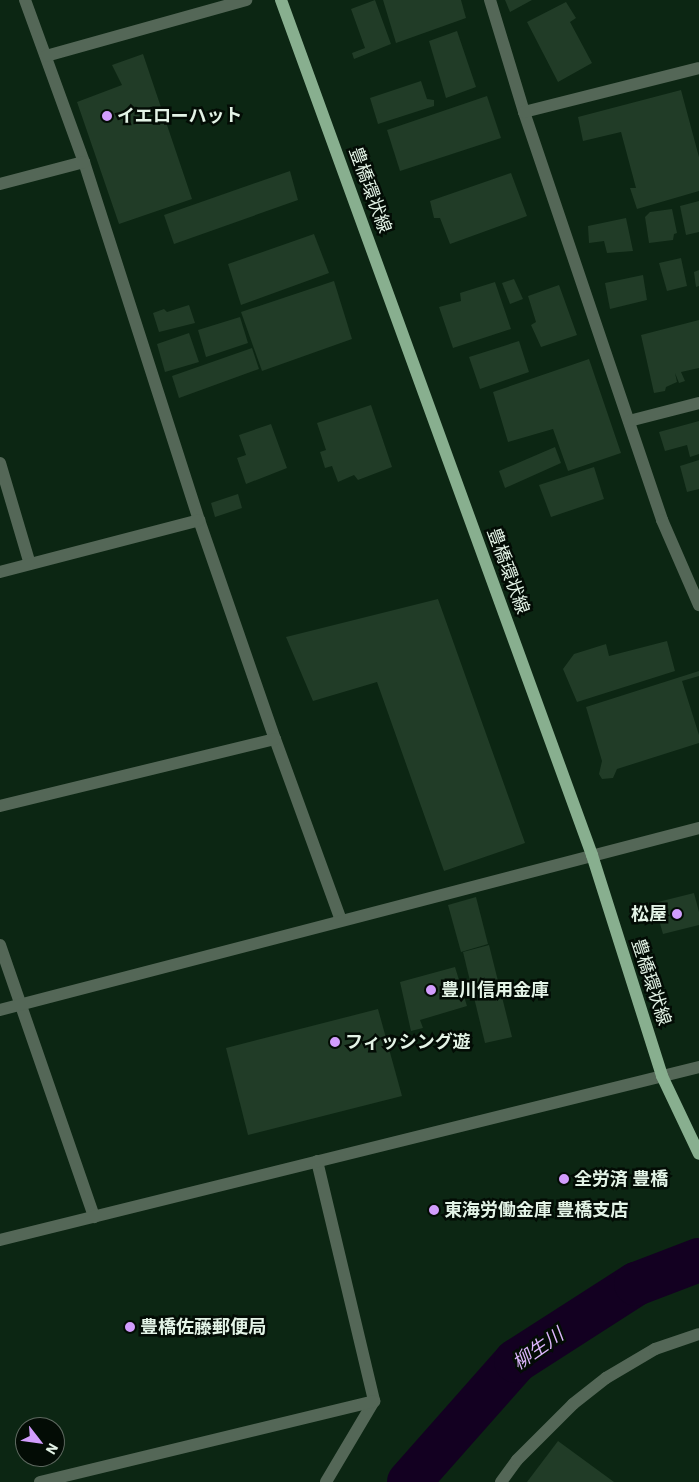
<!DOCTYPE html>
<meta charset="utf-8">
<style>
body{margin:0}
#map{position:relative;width:699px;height:1482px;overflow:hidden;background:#0c2613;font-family:"IBM Plex Sans","Noto Sans JP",sans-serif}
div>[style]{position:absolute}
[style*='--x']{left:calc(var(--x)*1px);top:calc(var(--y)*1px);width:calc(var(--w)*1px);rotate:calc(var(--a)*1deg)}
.river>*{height:44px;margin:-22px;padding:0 22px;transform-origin:22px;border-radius:22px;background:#130021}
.building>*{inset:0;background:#213c27}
.minor>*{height:12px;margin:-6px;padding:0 6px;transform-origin:6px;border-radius:6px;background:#546757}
.major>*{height:12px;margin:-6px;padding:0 6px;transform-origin:6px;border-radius:6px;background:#88af8f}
.dots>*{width:14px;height:14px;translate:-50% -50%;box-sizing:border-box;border:2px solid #030c05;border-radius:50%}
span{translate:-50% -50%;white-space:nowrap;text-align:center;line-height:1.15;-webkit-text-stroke:5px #030c05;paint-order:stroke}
.poi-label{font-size:18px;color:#e3f3e6;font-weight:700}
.left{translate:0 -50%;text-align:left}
.right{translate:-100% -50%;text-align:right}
.street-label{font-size:18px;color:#e3f3e6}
.water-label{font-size:19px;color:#dcb6fc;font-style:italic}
.north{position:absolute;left:15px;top:1417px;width:50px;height:50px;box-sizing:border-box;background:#030c05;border:1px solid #5d685f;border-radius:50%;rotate:120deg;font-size:14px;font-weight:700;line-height:20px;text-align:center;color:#e3f3e6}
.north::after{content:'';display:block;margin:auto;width:18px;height:22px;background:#d29dfd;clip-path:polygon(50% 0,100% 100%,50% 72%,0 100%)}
</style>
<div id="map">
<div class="river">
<i style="--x:409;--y:1482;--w:162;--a:-48.5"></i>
<i style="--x:516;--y:1361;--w:143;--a:-32.7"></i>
<i style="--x:636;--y:1284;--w:67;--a:-20.9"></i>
</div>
<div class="building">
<i style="clip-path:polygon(375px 0,391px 44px,354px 59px,352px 53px,365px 48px,351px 9px)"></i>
<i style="clip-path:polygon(383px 0,461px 0,466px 18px,396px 43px)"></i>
<i style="clip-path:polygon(505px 0,532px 0,510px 12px)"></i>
<i style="clip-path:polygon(566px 2px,576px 18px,570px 22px,592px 63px,558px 82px,527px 22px)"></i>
<i style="clip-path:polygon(457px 31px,476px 87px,446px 98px,429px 41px)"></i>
<i style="clip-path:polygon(143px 54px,192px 199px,119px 224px,77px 102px,122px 85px,112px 65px)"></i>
<i style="clip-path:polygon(421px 81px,427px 99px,434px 100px,434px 106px,378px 124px,370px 98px)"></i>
<i style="clip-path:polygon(681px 90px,699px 157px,699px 191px,637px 209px,630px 188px,636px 188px,621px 132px,583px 141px,578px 117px)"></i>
<i style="clip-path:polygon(487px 96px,501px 138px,400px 171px,387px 130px)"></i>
<i style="clip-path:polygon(290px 171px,298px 200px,174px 244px,164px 215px)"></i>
<i style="clip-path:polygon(511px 173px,527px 216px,450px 244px,440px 218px,434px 218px,430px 201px)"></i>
<i style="clip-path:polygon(699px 201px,699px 232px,686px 235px,680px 206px)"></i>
<i style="clip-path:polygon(672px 209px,677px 233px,674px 234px,673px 240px,649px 243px,645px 217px,650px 212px)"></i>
<i style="clip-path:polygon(626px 218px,633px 251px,607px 253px,604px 241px,589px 243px,588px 226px)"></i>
<i style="clip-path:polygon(314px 234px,329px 273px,241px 305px,228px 264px)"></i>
<i style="clip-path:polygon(681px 258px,687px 286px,667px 291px,659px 263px)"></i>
<i style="clip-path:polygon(699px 270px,699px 286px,696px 287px,694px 272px)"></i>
<i style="clip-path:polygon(643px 275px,647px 300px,610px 309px,605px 283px)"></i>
<i style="clip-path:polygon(514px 279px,523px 299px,510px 304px,502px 283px)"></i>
<i style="clip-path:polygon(334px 281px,352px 339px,262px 371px,241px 312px)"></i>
<i style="clip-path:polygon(495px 282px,511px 329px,453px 348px,439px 307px,461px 301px,460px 293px)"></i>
<i style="clip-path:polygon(559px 285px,577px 335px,541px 347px,531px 325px,536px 322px,528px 296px)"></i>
<i style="clip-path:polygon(189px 305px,195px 323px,159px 332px,153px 313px,164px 309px,167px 312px)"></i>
<i style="clip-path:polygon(240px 317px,248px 343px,206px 357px,198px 330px)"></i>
<i style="clip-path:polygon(699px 320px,699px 368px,681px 372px,685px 381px,679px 383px,675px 373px,677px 382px,666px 387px,665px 391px,654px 393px,641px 335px)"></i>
<i style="clip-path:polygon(189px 333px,199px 362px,165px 372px,157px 344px)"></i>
<i style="clip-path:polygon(519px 341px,529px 372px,480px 389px,469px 357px)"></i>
<i style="clip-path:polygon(252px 348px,259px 369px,179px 398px,172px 376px)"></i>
<i style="clip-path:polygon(589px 359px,621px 453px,568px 471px,553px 429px,508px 442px,493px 392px)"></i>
<i style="clip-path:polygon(371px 405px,392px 467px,358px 480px,354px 475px,338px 482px,332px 466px,325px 468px,320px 452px,326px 450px,317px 423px)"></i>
<i style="clip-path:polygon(699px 421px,699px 454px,690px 457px,687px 445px,665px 451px,659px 432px)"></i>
<i style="clip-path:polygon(271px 424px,287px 468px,246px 484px,237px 458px,246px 455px,239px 435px)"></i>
<i style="clip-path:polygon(555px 447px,561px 463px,505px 488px,499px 471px)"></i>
<i style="clip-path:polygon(699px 460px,699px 489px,687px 492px,680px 466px)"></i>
<i style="clip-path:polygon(594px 467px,604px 499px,551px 517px,539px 485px)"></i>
<i style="clip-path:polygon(238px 494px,242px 508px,215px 517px,211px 503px)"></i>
<i style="clip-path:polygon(438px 599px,525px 843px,444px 871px,377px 682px,313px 701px,286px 637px)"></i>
<i style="clip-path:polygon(667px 641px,675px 671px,577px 702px,563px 669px,574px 654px,606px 644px,609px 656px)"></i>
<i style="clip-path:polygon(699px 671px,699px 676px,682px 681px,699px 735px,699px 743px,617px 769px,613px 778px,602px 779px,599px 774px,602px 761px,586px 707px)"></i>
<i style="clip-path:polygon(694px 893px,699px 912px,699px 925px,663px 934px,654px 903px)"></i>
<i style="clip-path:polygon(476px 897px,488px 944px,461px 952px,448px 905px)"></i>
<i style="clip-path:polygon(489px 945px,512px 1037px,485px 1043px,463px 952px)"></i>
<i style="clip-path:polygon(455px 967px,467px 1006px,420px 1020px,423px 1028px,411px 1031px,400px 982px)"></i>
<i style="clip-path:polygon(378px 1009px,402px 1096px,248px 1135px,226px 1048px)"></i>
<i style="clip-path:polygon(558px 1441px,614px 1482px,527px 1482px)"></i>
</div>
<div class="minor">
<i style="--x:25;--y:0;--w:172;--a:70"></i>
<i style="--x:84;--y:162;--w:376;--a:72.2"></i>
<i style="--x:199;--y:520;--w:232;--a:70.9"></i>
<i style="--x:275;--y:739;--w:193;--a:70"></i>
<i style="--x:490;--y:0;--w:117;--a:73.1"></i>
<i style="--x:524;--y:112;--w:431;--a:71.3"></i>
<i style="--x:662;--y:520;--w:93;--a:66.5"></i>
<i style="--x:46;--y:56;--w:208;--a:-15.6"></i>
<i style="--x:524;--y:112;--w:180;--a:-14.1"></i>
<i style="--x:0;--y:184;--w:87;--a:-14.7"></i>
<i style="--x:629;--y:421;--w:72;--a:-14.4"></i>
<i style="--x:0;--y:463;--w:105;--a:73.5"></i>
<i style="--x:0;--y:572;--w:206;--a:-14.6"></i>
<i style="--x:0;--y:806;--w:283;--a:-13.7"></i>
<i style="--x:0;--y:945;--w:288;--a:70.9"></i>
<i style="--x:0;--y:1010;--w:722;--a:-14.59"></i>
<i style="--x:317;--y:1161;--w:247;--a:76.6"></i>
<i style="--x:374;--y:1401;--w:94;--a:120.7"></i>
<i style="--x:0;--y:1240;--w:720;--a:-13.9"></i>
<i style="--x:40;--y:1482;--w:344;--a:-13.6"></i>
<i style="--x:501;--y:1482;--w:27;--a:-54"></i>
<i style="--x:517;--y:1460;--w:79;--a:-45"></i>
<i style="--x:573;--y:1404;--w:42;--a:-38.2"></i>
<i style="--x:606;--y:1378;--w:57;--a:-30.6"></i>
<i style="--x:655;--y:1349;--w:46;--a:-18.8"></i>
</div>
<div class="major">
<i style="--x:281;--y:0;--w:910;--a:70.01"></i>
<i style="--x:592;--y:855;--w:232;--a:72.4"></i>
<i style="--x:662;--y:1076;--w:86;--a:64.6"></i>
</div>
<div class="dots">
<i style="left:107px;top:116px;background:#d29dfd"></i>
<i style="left:677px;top:914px;background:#d29dfd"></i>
<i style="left:431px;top:990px;background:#d29dfd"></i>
<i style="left:335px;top:1042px;background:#d29dfd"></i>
<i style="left:564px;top:1179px;background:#d29dfd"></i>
<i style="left:434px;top:1210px;background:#d29dfd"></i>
<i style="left:130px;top:1327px;background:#d29dfd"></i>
</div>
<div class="poi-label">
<span class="left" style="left:117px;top:116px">イエローハット</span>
<span class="right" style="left:667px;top:914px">松屋</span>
<span class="left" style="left:441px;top:990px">豊川信用金庫</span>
<span class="left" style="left:345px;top:1042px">フィッシング遊</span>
<span class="left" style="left:574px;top:1179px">全労済 豊橋</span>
<span class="left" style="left:444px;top:1210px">東海労働金庫 豊橋支店</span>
<span class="left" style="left:140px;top:1327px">豊橋佐藤郵便局</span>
</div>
<div class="street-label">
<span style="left:370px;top:190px;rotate:70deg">豊橋環状線</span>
<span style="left:508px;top:571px;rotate:70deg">豊橋環状線</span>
<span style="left:651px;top:982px;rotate:72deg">豊橋環状線</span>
</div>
<div class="water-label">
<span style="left:538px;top:1349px;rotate:-35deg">柳生川</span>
</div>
<div class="north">N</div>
</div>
